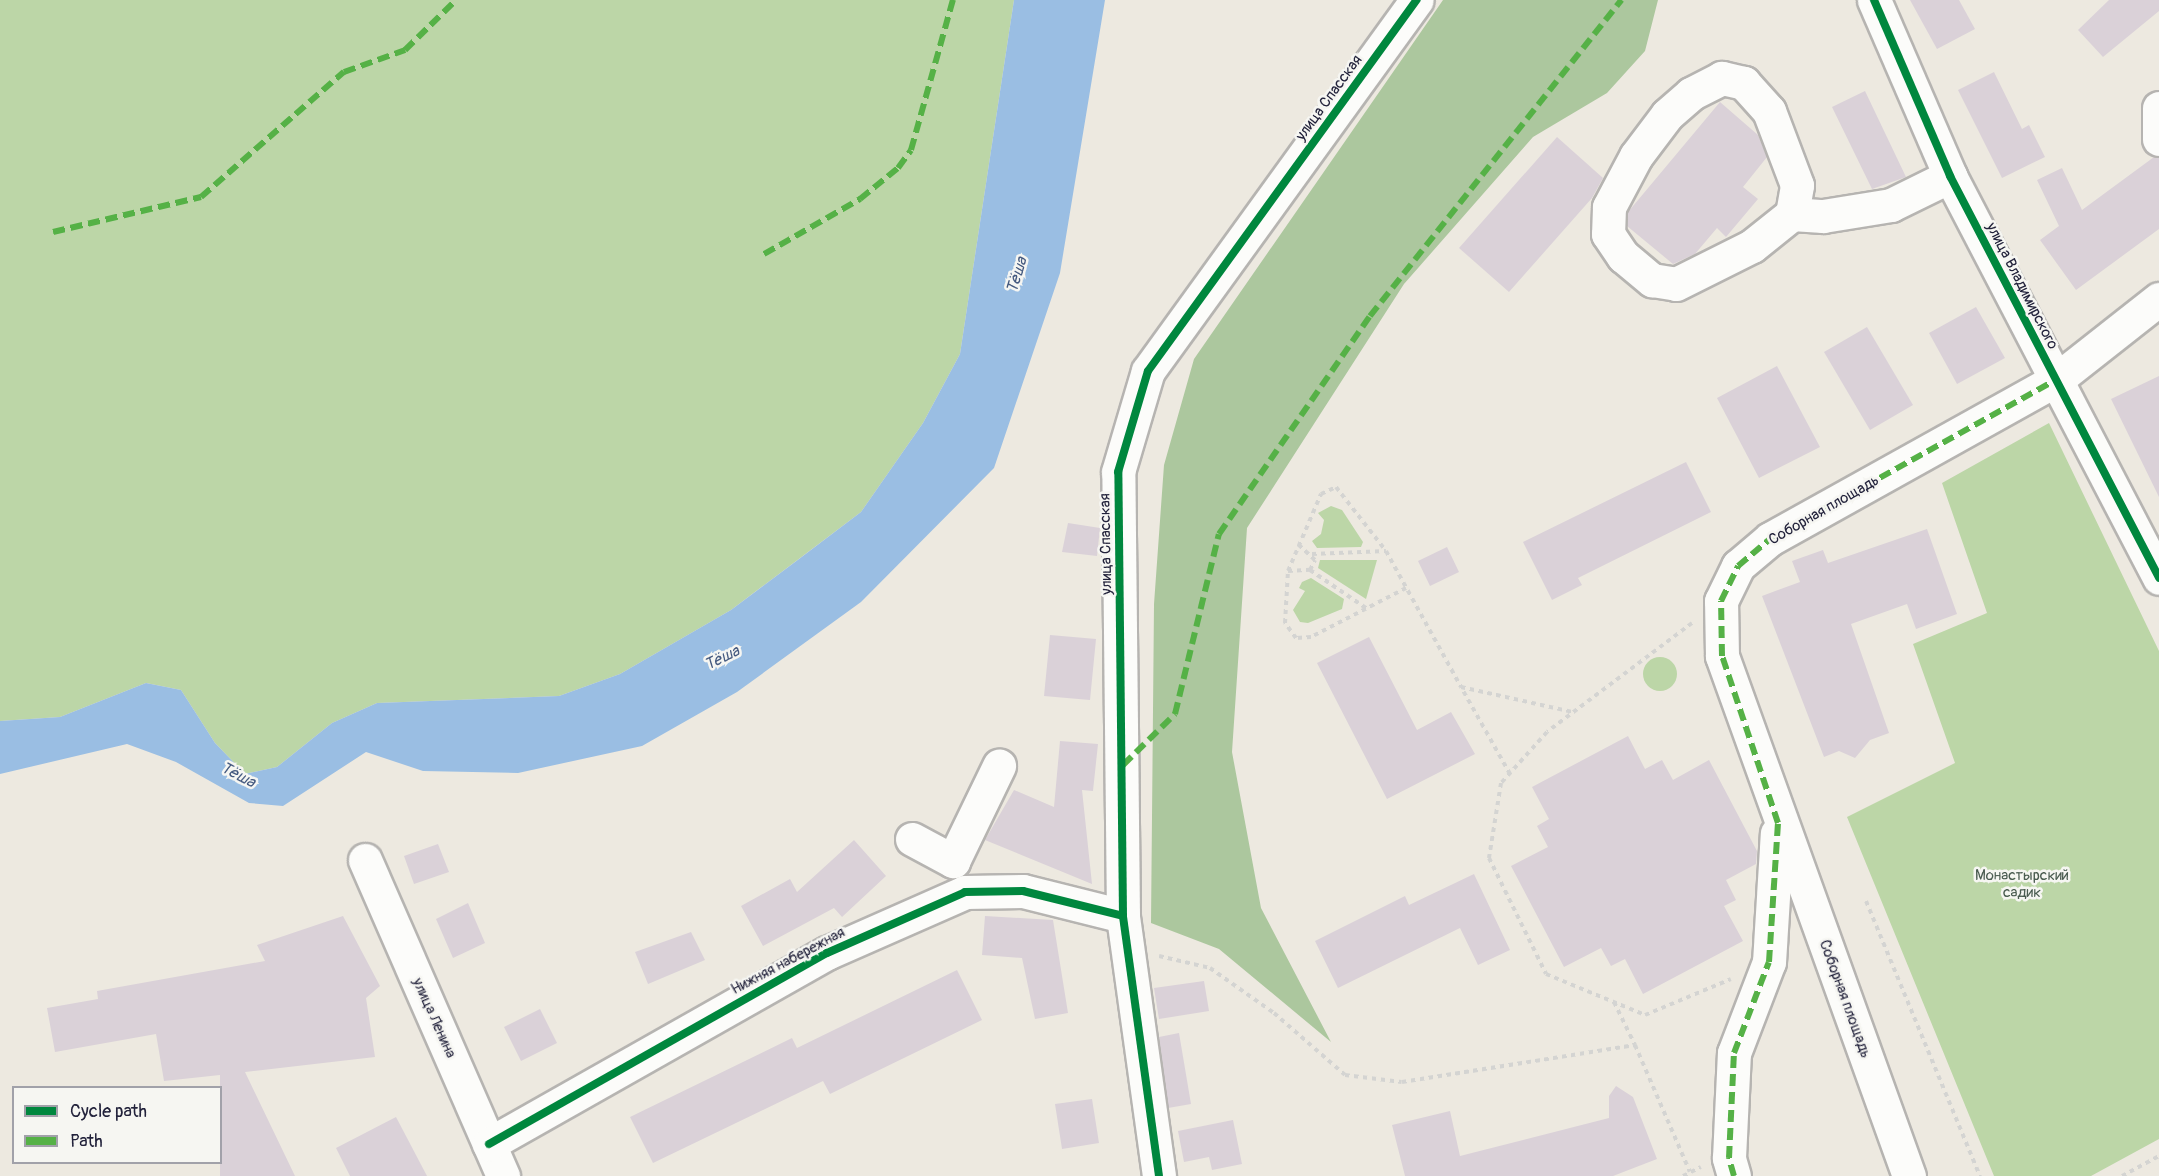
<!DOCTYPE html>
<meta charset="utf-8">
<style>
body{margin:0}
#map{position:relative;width:2159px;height:1176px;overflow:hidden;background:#ede9e0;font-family:Pangolin,sans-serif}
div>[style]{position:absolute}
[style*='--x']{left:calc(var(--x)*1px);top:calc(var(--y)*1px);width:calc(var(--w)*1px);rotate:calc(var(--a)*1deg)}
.green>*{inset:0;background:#bcd6a7}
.round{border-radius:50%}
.forest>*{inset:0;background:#acc79e}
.water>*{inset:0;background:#9abee3}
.building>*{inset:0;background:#dad1d8}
.path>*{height:4px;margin-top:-2px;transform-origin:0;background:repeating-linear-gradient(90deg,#d4d4d2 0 4.5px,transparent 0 9px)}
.roads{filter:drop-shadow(2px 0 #b6b4b1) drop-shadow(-2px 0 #b6b4b1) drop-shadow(0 2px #b6b4b1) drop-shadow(0 -2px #b6b4b1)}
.minor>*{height:33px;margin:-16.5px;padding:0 16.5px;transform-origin:16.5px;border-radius:16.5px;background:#fcfcfa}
.quiet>*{height:6px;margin-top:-3px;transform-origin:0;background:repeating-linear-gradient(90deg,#55b146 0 12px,transparent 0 18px)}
.cycleway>*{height:8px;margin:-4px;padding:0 4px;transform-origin:4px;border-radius:4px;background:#00873e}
span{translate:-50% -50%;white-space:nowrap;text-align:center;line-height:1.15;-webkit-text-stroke:5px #f6f6f2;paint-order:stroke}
.street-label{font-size:15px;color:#22223b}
.park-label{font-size:15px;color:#4a5c50}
.water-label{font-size:16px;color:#44597f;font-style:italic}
.legend{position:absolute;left:12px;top:1086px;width:210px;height:78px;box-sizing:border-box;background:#f6f6f2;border:2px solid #a1a1a9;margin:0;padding:8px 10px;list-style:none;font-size:18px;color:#22223b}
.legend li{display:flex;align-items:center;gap:12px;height:30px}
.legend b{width:30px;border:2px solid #a1a1a9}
</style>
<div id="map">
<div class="green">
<i style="clip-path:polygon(0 0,1014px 0,960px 354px,923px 423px,861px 512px,731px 610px,620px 674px,559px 696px,377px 703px,332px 723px,277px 767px,245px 774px,215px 743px,181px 690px,146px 683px,60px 717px,0 721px)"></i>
<i style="clip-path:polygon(2049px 423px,2159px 651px,2159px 1139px,2091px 1176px,1994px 1176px,1847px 817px,1955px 763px,1913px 644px,1987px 613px,1942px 483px)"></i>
<i style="clip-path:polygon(1331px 506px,1342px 510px,1363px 542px,1361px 547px,1317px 548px,1312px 541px,1321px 534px,1324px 520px,1318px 513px)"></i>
<i style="clip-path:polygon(1320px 560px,1377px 560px,1366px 599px,1318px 568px)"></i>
<i style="clip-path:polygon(1311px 578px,1344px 599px,1342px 609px,1308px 623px,1300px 622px,1293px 610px,1305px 591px,1299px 588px,1302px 582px)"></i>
<i class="round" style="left:1643px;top:657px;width:34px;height:34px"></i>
</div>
<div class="forest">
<i style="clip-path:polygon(1443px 0,1658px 0,1645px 51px,1607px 93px,1533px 137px,1404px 284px,1247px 528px,1232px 752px,1261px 908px,1331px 1042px,1219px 949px,1151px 923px,1154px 604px,1164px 465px,1194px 359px)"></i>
</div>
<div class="water">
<i style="clip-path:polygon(1014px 0,1105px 0,1060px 273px,994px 468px,861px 602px,737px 692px,642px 746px,518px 773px,423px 771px,366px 752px,283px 806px,249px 803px,176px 762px,127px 744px,0 774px,0 721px,60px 717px,146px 683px,181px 690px,215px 743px,245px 774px,277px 767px,332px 723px,377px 703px,559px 696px,620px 674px,731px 610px,799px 559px,861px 512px,923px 423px,960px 354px)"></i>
</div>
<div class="building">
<i style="clip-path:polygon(1910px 0,1959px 0,1975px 29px,1937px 49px)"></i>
<i style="clip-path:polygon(2109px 0,2159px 0,2159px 11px,2103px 57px,2078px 30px)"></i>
<i style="clip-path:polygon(1994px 72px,2022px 129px,2029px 125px,2045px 157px,2002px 178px,1958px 90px)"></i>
<i style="clip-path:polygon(1865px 91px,1906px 177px,1872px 189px,1832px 107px)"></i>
<i style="clip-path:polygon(1720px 102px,1758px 135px,1767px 157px,1743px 187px,1758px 199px,1726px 237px,1717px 228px,1695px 254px,1673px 264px,1627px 226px,1628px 212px)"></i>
<i style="clip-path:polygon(1557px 137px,1603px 178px,1592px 198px,1509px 292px,1459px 248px)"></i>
<i style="clip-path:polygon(2154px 157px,2159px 158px,2159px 229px,2076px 290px,2040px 240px,2059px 226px,2037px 180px,2062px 168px,2082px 210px)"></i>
<i style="clip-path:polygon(1976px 307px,2005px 358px,1957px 384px,1929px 333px)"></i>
<i style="clip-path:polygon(1867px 327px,1913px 405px,1870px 430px,1824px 352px)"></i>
<i style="clip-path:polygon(1777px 366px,1820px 447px,1759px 478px,1717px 398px)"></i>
<i style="clip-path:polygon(2159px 376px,2159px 497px,2111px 399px)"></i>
<i style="clip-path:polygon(1686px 462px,1711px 512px,1578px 578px,1582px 585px,1552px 600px,1523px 542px)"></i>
<i style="clip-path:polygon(1068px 523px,1100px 528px,1097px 556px,1062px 552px)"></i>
<i style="clip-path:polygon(1927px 529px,1957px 614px,1916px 629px,1907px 604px,1851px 624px,1889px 733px,1870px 740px,1855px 758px,1839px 751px,1824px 757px,1762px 596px,1800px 582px,1792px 561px,1823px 550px,1828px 563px)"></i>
<i style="clip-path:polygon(1447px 547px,1459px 572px,1430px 586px,1418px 561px)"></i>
<i style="clip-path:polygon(1050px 635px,1096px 639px,1090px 700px,1044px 696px)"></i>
<i style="clip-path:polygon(1369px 637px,1417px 730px,1451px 712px,1475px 754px,1387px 799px,1317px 663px)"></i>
<i style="clip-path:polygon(1628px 736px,1645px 769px,1662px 760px,1673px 780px,1709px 760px,1757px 851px,1756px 864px,1726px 880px,1736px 900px,1724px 906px,1743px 941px,1643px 994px,1625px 959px,1611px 966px,1601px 948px,1564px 967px,1511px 866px,1548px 847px,1537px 826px,1549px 819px,1532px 787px)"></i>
<i style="clip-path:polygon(1060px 741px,1098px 744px,1093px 791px,1082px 790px,1092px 884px,985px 840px,1014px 790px,1054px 807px)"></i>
<i style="clip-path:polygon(854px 840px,886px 876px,842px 917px,834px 908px,763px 946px,741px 906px,790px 879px,797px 892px)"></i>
<i style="clip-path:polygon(438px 844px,449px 872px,414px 884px,404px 856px)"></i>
<i style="clip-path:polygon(1474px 874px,1510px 950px,1478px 965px,1460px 928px,1338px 988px,1315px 941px,1405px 896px,1409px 905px)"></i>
<i style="clip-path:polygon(468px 903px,485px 943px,453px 958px,436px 919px)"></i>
<i style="clip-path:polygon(343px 916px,380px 986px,366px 998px,375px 1057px,245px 1072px,295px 1176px,220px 1176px,220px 1075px,164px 1081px,156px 1034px,55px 1052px,47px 1008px,98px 999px,97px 991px,265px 961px,257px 945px)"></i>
<i style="clip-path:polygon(985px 916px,1053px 920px,1068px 1013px,1035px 1019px,1022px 958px,982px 955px)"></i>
<i style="clip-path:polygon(691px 932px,705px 960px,648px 984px,635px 952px)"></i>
<i style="clip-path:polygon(957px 970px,982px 1020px,830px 1094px,823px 1081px,653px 1163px,630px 1117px,792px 1038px,797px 1048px)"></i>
<i style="clip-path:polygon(1204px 981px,1209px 1011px,1159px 1019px,1154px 988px)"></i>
<i style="clip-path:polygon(540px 1009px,557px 1043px,521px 1061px,504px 1027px)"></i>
<i style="clip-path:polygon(1179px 1033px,1191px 1104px,1168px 1108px,1159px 1037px)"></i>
<i style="clip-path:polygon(1616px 1086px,1633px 1097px,1657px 1159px,1613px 1176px,1405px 1176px,1392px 1125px,1450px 1111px,1460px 1156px,1609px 1118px,1609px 1096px)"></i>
<i style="clip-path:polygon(1092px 1099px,1099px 1143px,1062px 1149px,1055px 1104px)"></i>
<i style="clip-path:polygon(396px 1117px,427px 1176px,350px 1176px,336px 1148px)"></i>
<i style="clip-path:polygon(1233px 1120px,1242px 1164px,1212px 1170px,1209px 1157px,1184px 1162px,1178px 1131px)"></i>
</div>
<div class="path">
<i style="--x:1312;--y:554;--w:74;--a:-2.3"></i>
<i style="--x:1310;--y:570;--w:68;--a:34.2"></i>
<i style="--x:1288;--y:571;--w:22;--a:-3"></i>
<i style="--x:1310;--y:570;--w:11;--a:-63"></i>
<i style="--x:1315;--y:560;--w:25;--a:-137"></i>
<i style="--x:1406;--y:588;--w:107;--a:152.7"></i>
<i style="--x:1311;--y:637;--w:15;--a:176"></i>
<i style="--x:1296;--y:638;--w:19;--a:-126"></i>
<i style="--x:1285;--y:623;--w:52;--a:-86.7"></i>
<i style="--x:1288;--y:571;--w:84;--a:-66.8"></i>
<i style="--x:1321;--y:494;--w:17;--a:-25"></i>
<i style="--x:1336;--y:487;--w:81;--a:52"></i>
<i style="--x:1386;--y:551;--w:155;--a:61.1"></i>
<i style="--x:1692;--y:623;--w:181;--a:143.1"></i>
<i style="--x:1547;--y:732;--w:69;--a:132"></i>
<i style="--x:1501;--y:783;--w:76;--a:99.1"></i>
<i style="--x:1489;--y:858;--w:129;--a:63.8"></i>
<i style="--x:1546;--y:974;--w:107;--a:22.5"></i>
<i style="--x:1645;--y:1015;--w:93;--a:-22.7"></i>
<i style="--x:1510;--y:774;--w:100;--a:-119.4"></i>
<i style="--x:1461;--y:687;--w:115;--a:12.6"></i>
<i style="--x:1866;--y:901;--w:298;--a:67.5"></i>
<i style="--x:1159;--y:956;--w:52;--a:13.2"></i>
<i style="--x:1210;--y:968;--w:78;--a:35.1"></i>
<i style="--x:1274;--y:1013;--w:94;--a:41.1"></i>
<i style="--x:1345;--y:1075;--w:57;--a:7"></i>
<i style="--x:1402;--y:1082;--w:236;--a:-9"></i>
<i style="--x:1635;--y:1045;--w:138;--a:66.6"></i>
<i style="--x:1614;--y:1002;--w:48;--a:64"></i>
<i style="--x:1683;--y:1176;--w:20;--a:-27"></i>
<i style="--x:2122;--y:1176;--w:42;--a:-28.4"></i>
</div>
<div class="roads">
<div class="minor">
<i style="--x:1874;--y:0;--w:192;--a:66.6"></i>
<i style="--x:1950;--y:176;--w:453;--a:62.5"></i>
<i style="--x:2159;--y:108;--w:31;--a:90"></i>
<i style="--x:1792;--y:214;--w:29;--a:-80"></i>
<i style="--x:1797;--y:185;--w:79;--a:-110.7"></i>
<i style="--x:1769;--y:111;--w:38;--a:-132"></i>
<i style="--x:1744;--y:83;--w:23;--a:-167"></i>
<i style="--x:1722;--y:78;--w:35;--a:153"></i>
<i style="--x:1691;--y:94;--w:32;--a:139"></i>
<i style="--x:1667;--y:115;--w:51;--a:127.1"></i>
<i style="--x:1636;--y:156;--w:58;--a:117.9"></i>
<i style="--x:1609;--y:207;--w:27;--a:92"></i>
<i style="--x:1608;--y:234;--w:27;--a:56"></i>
<i style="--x:1623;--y:256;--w:38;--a:40"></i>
<i style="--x:1652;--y:280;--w:24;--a:9"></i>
<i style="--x:1676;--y:284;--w:85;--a:-26.6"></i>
<i style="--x:1752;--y:246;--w:51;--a:-38.7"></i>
<i style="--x:1792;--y:214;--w:31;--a:4"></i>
<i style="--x:1823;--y:216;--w:69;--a:-9.2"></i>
<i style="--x:1891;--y:205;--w:66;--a:-26.2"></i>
<i style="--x:912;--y:839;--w:47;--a:28.2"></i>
<i style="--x:953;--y:861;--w:106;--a:-64.2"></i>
<i style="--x:365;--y:860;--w:345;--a:66.4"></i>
<i style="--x:489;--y:1144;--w:388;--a:-29.5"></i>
<i style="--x:827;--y:953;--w:151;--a:-23.8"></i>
<i style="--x:965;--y:892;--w:58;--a:-1"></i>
<i style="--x:1023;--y:891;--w:103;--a:14"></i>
<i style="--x:1159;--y:1176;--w:262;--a:-97.9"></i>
<i style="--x:1123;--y:916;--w:444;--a:-90.6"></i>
<i style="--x:1118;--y:472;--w:105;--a:-73.5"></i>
<i style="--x:1148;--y:371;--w:458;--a:-54.1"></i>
<i style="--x:1734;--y:1176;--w:19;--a:-106"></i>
<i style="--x:1729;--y:1158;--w:105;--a:-87.3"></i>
<i style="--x:1734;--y:1053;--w:97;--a:-69"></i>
<i style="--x:1769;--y:962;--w:129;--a:-86.5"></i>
<i style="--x:1909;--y:1176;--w:553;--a:-109.78"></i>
<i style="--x:1722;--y:656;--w:55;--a:-91"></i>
<i style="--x:1721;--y:601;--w:39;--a:-64"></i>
<i style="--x:1738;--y:566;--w:42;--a:-40.2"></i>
<i style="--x:1770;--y:539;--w:327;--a:-29.1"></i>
<i style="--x:2056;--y:380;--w:131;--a:-38.2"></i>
</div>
</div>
<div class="quiet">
<i style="--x:53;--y:232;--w:152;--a:-13.3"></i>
<i style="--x:201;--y:197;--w:190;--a:-41.2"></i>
<i style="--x:344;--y:72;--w:65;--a:-19.8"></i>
<i style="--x:405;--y:50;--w:71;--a:-44.4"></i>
<i style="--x:764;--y:254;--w:111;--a:-29.8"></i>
<i style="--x:860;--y:199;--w:49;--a:-39.2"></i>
<i style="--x:898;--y:168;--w:22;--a:-54"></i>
<i style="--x:911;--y:150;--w:156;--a:-74.4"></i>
<i style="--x:1123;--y:765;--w:73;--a:-44.4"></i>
<i style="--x:1175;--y:714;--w:185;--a:-76.3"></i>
<i style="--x:1219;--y:534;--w:265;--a:-55.3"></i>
<i style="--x:1370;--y:316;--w:404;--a:-51.5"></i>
<i style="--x:1734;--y:1176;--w:19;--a:-106"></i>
<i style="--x:1729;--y:1158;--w:105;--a:-87.3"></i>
<i style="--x:1734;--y:1053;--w:97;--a:-69"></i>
<i style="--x:1769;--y:962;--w:139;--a:-86.3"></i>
<i style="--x:1778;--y:823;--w:176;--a:-108.5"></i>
<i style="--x:1722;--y:656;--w:55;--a:-91"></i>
<i style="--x:1721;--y:601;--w:39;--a:-64"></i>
<i style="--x:1738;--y:566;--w:42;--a:-40.2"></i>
<i style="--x:1770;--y:539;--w:327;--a:-29.1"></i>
</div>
<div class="cycleway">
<i style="--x:1874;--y:0;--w:192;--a:66.6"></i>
<i style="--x:1950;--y:176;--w:453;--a:62.5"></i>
<i style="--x:489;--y:1144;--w:388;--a:-29.5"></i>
<i style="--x:827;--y:953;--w:151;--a:-23.8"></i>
<i style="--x:965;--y:892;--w:58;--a:-1"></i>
<i style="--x:1023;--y:891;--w:103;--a:14"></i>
<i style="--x:1159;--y:1176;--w:262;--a:-97.9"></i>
<i style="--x:1123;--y:916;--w:444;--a:-90.6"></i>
<i style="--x:1118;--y:472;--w:105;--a:-73.5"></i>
<i style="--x:1148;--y:371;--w:458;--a:-54.1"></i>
</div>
<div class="street-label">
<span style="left:1329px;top:98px;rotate:-54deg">улица Спасская</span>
<span style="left:2022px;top:286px;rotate:63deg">улица Владимирского</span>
<span style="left:1824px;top:510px;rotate:-30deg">Соборная площадь</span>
<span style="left:1106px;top:544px;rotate:-91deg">улица Спасская</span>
<span style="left:788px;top:961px;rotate:-28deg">Нижняя набережная</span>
<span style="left:1845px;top:999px;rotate:70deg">Соборная площадь</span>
<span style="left:434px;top:1018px;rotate:66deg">улица Ленина</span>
</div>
<div class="park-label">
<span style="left:2022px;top:884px">Монастырский<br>садик</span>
</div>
<div class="water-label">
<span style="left:1017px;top:275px;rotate:-73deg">Тёша</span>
<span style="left:722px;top:658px;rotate:-26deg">Тёша</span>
<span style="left:238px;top:775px;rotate:28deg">Тёша</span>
</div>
<ul class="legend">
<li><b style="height:8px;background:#00873e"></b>Cycle path</li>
<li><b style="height:8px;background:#55b146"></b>Path</li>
</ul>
</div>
